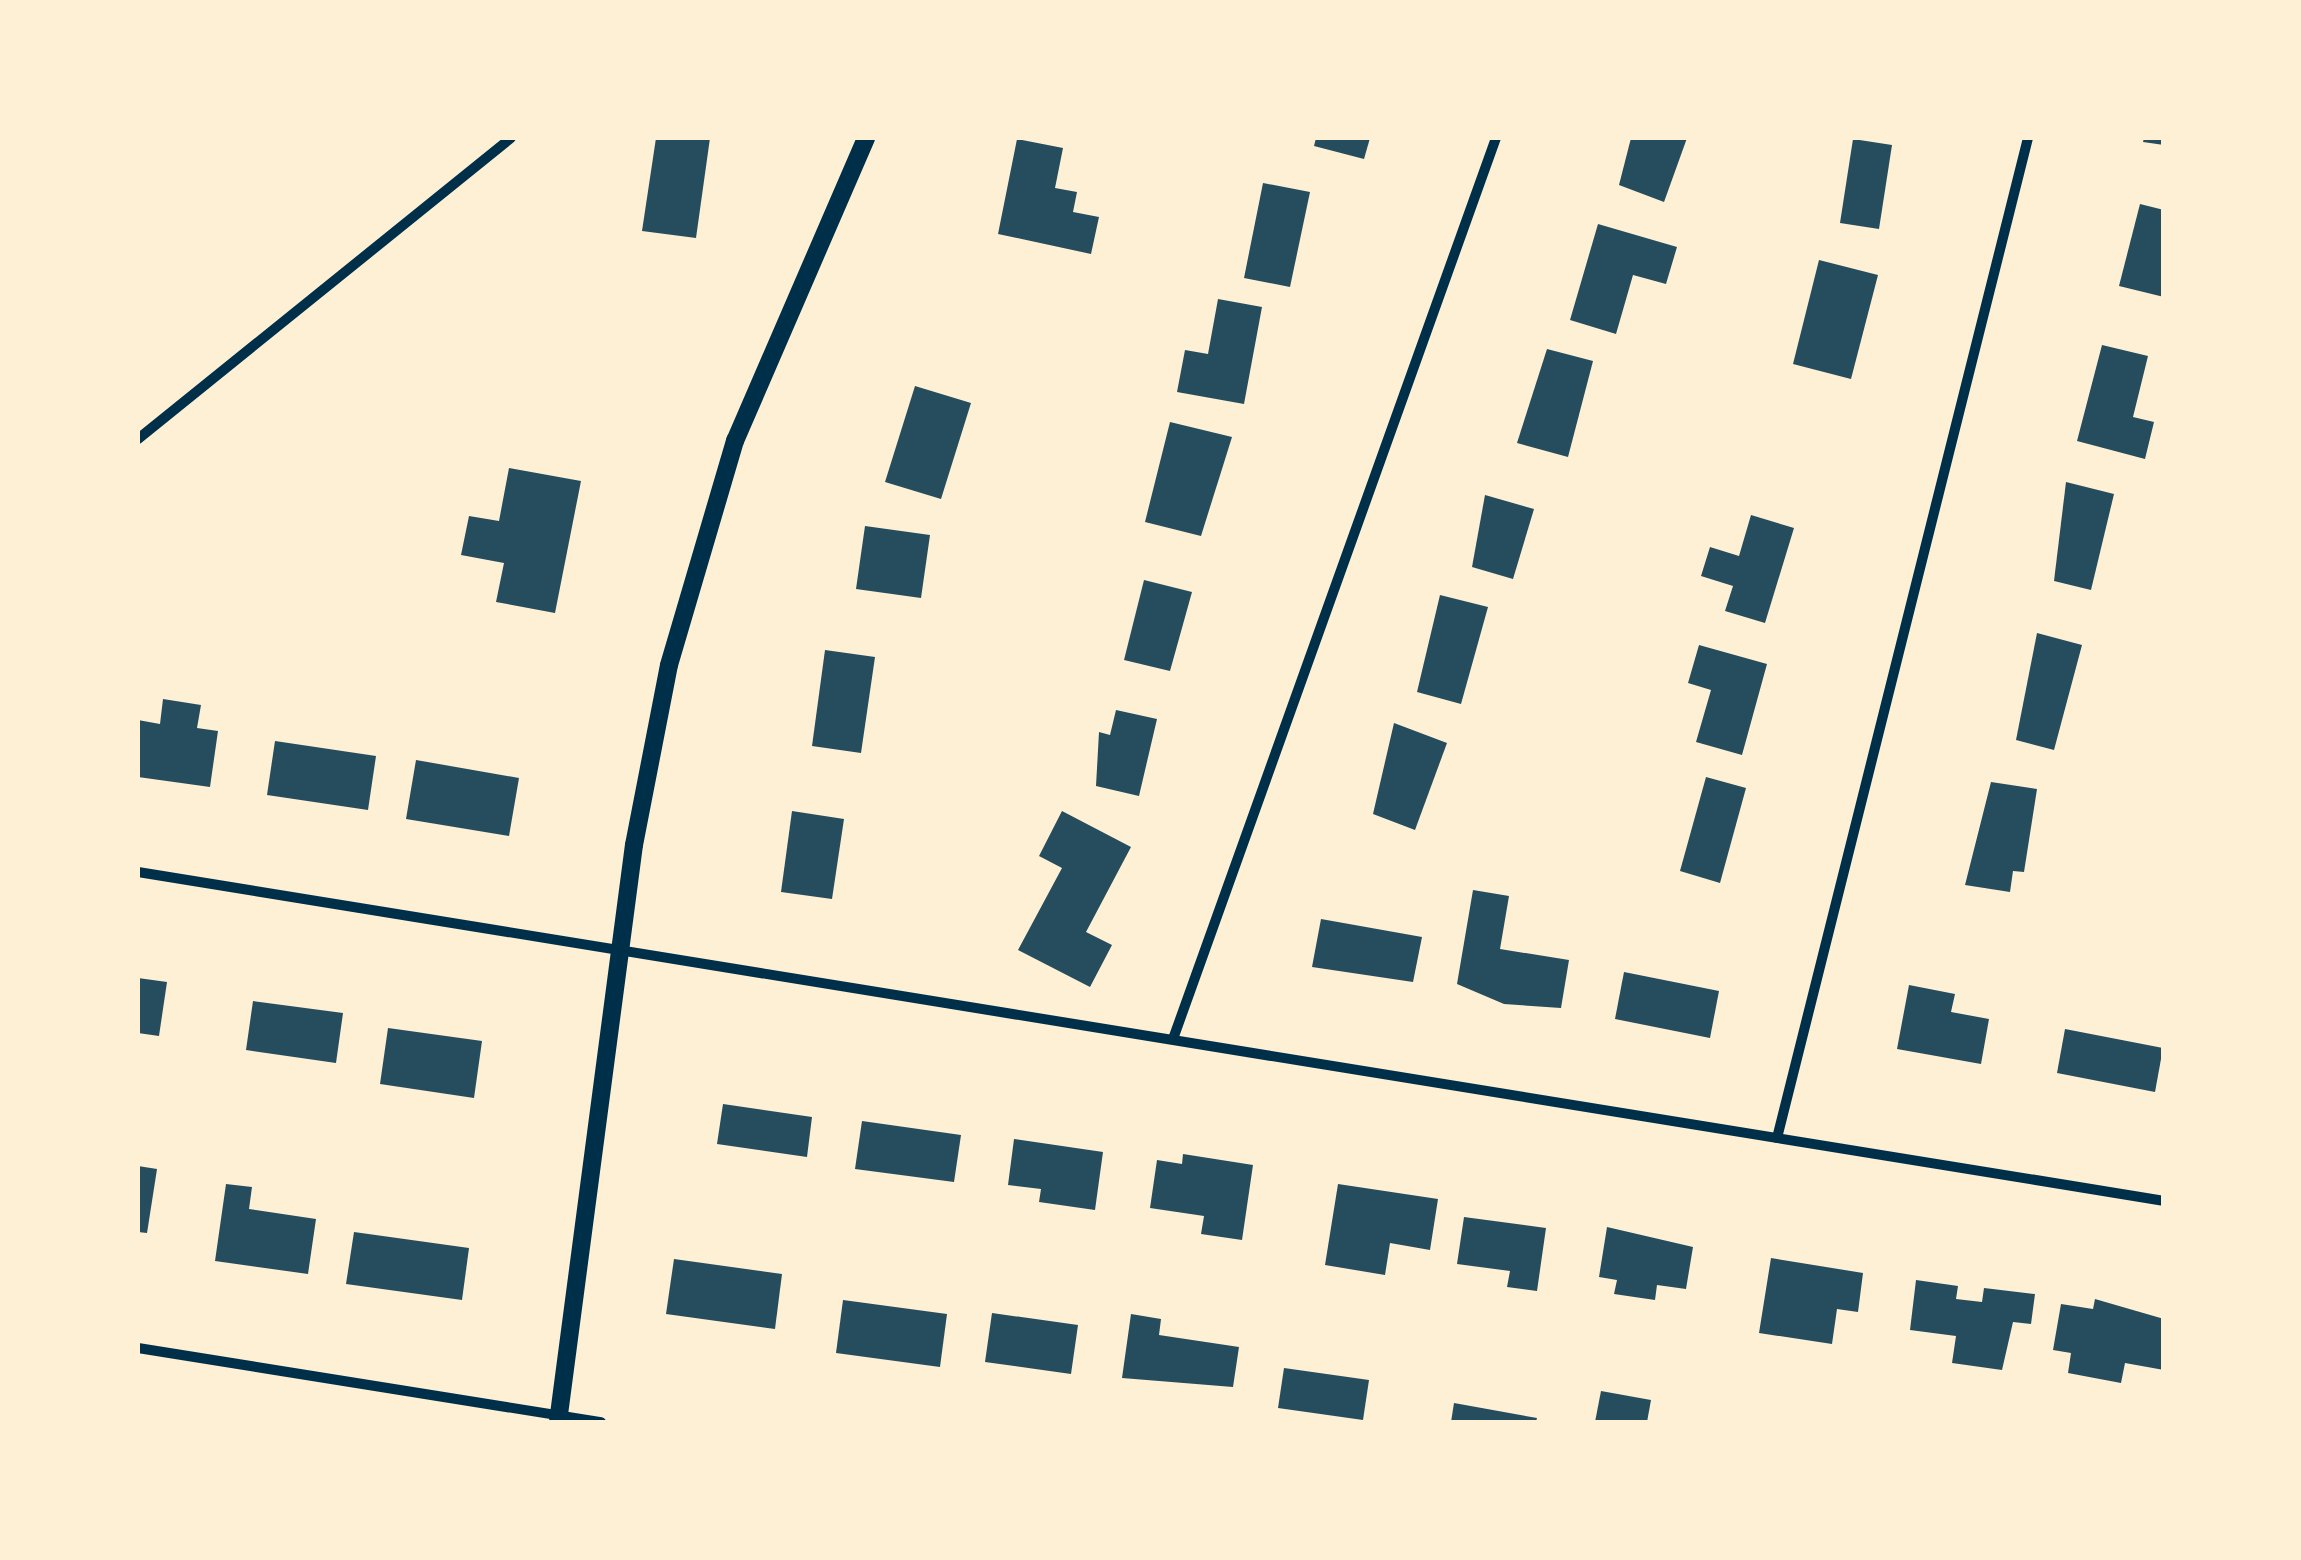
<!DOCTYPE html>
<style>
body{margin:0}
#map{position:relative;width:2301px;height:1560px;overflow:hidden;background:#fdf0d5;font-family:"PT Serif",serif}
div>[style]{position:absolute}
[style*='--x']{left:calc(var(--x)*1px);top:calc(var(--y)*1px);width:calc(var(--w)*1px);rotate:calc(var(--a)*1deg)}
.building>*{inset:0;background:#264d5e}
.minor>*{height:10px;margin:-5px;padding:0 5px;transform-origin:5px;border-radius:5px;background:#003049}
.tertiary>*{height:18px;margin:-9px;padding:0 9px;transform-origin:9px;border-radius:9px;background:#003049}
span{translate:-50% -50%;white-space:nowrap;text-align:center;line-height:1.15;-webkit-text-stroke:8px #fdf0d5;paint-order:stroke}
.frame{position:absolute;inset:0;border:140px solid #fdf0d5;pointer-events:none}
</style>
<div id="map">
<div class="building">
<i style="clip-path:polygon(656px 138px,710px 138px,696px 238px,642px 231px)"></i>
<i style="clip-path:polygon(1316px 138px,1370px 138px,1364px 159px,1314px 146px)"></i>
<i style="clip-path:polygon(1631px 138px,1687px 138px,1664px 202px,1619px 185px)"></i>
<i style="clip-path:polygon(2144px 138px,2164px 138px,2164px 145px,2143px 142px)"></i>
<i style="clip-path:polygon(1017px 139px,1063px 148px,1055px 188px,1077px 192px,1073px 212px,1099px 217px,1091px 254px,998px 234px)"></i>
<i style="clip-path:polygon(1853px 139px,1892px 145px,1879px 229px,1840px 223px)"></i>
<i style="clip-path:polygon(1263px 183px,1310px 192px,1290px 287px,1244px 278px)"></i>
<i style="clip-path:polygon(2140px 204px,2164px 210px,2164px 297px,2119px 286px)"></i>
<i style="clip-path:polygon(1598px 224px,1677px 247px,1666px 284px,1633px 275px,1616px 334px,1570px 320px)"></i>
<i style="clip-path:polygon(1819px 260px,1878px 275px,1851px 379px,1793px 364px)"></i>
<i style="clip-path:polygon(1218px 299px,1262px 307px,1244px 404px,1177px 392px,1185px 350px,1208px 354px)"></i>
<i style="clip-path:polygon(2102px 345px,2148px 356px,2133px 417px,2154px 422px,2145px 459px,2077px 441px)"></i>
<i style="clip-path:polygon(1547px 349px,1593px 361px,1568px 457px,1517px 443px)"></i>
<i style="clip-path:polygon(915px 386px,971px 403px,941px 499px,885px 482px)"></i>
<i style="clip-path:polygon(1170px 422px,1232px 437px,1201px 536px,1145px 522px)"></i>
<i style="clip-path:polygon(509px 468px,581px 481px,555px 613px,496px 602px,504px 563px,461px 555px,469px 516px,499px 521px)"></i>
<i style="clip-path:polygon(2066px 482px,2114px 494px,2091px 590px,2054px 581px)"></i>
<i style="clip-path:polygon(1485px 495px,1534px 509px,1513px 579px,1472px 567px)"></i>
<i style="clip-path:polygon(1751px 515px,1794px 528px,1765px 623px,1725px 611px,1733px 586px,1701px 576px,1710px 547px,1739px 556px)"></i>
<i style="clip-path:polygon(865px 526px,930px 535px,921px 598px,856px 589px)"></i>
<i style="clip-path:polygon(1144px 580px,1192px 592px,1170px 671px,1124px 660px)"></i>
<i style="clip-path:polygon(1440px 595px,1488px 607px,1461px 704px,1417px 692px)"></i>
<i style="clip-path:polygon(2037px 633px,2082px 645px,2054px 750px,2016px 740px)"></i>
<i style="clip-path:polygon(1699px 645px,1767px 664px,1742px 755px,1696px 742px,1711px 690px,1688px 683px)"></i>
<i style="clip-path:polygon(825px 650px,875px 657px,861px 753px,812px 746px)"></i>
<i style="clip-path:polygon(163px 699px,201px 705px,197px 728px,218px 731px,210px 787px,138px 777px,138px 720px,160px 724px)"></i>
<i style="clip-path:polygon(1116px 710px,1157px 719px,1139px 796px,1096px 786px,1099px 732px,1110px 735px)"></i>
<i style="clip-path:polygon(1394px 723px,1447px 743px,1415px 830px,1373px 814px)"></i>
<i style="clip-path:polygon(275px 741px,376px 756px,368px 810px,267px 795px)"></i>
<i style="clip-path:polygon(416px 760px,519px 778px,509px 836px,406px 819px)"></i>
<i style="clip-path:polygon(1706px 777px,1746px 788px,1720px 883px,1680px 871px)"></i>
<i style="clip-path:polygon(1991px 782px,2037px 789px,2024px 872px,2013px 871px,2010px 892px,1965px 885px)"></i>
<i style="clip-path:polygon(792px 811px,844px 819px,832px 899px,781px 892px)"></i>
<i style="clip-path:polygon(1062px 811px,1131px 847px,1086px 932px,1112px 945px,1090px 987px,1018px 950px,1062px 868px,1039px 856px)"></i>
<i style="clip-path:polygon(1473px 890px,1509px 896px,1500px 949px,1569px 960px,1561px 1008px,1504px 1004px,1457px 984px)"></i>
<i style="clip-path:polygon(1321px 919px,1422px 937px,1413px 982px,1312px 967px)"></i>
<i style="clip-path:polygon(1624px 972px,1719px 991px,1710px 1038px,1615px 1019px)"></i>
<i style="clip-path:polygon(138px 978px,167px 982px,159px 1036px,138px 1033px)"></i>
<i style="clip-path:polygon(1909px 985px,1955px 994px,1951px 1012px,1989px 1019px,1981px 1064px,1897px 1049px)"></i>
<i style="clip-path:polygon(253px 1001px,343px 1013px,336px 1063px,246px 1050px)"></i>
<i style="clip-path:polygon(388px 1028px,482px 1041px,474px 1098px,380px 1084px)"></i>
<i style="clip-path:polygon(2065px 1029px,2163px 1048px,2155px 1092px,2057px 1073px)"></i>
<i style="clip-path:polygon(723px 1104px,812px 1117px,807px 1157px,717px 1144px)"></i>
<i style="clip-path:polygon(862px 1121px,961px 1135px,954px 1182px,855px 1169px)"></i>
<i style="clip-path:polygon(1014px 1139px,1103px 1152px,1095px 1210px,1039px 1202px,1041px 1189px,1008px 1185px)"></i>
<i style="clip-path:polygon(1183px 1154px,1253px 1165px,1242px 1240px,1201px 1234px,1204px 1216px,1150px 1208px,1157px 1160px,1182px 1164px)"></i>
<i style="clip-path:polygon(138px 1166px,157px 1169px,147px 1233px,138px 1232px)"></i>
<i style="clip-path:polygon(226px 1184px,252px 1187px,249px 1209px,316px 1219px,308px 1274px,215px 1261px)"></i>
<i style="clip-path:polygon(1338px 1184px,1438px 1199px,1430px 1250px,1390px 1243px,1385px 1275px,1325px 1265px)"></i>
<i style="clip-path:polygon(1464px 1217px,1546px 1228px,1537px 1291px,1507px 1287px,1510px 1271px,1457px 1264px)"></i>
<i style="clip-path:polygon(1607px 1227px,1693px 1247px,1686px 1289px,1657px 1285px,1655px 1300px,1614px 1294px,1617px 1280px,1599px 1277px)"></i>
<i style="clip-path:polygon(354px 1232px,469px 1248px,462px 1300px,346px 1284px)"></i>
<i style="clip-path:polygon(1771px 1258px,1863px 1273px,1858px 1312px,1837px 1309px,1832px 1344px,1759px 1333px)"></i>
<i style="clip-path:polygon(674px 1259px,782px 1274px,775px 1329px,666px 1314px)"></i>
<i style="clip-path:polygon(1916px 1280px,1958px 1286px,1956px 1299px,1982px 1302px,1984px 1288px,2035px 1294px,2031px 1324px,2013px 1322px,2002px 1370px,1952px 1363px,1956px 1336px,1910px 1330px)"></i>
<i style="clip-path:polygon(2095px 1299px,2164px 1319px,2164px 1370px,2125px 1363px,2121px 1383px,2068px 1373px,2071px 1353px,2053px 1350px,2061px 1304px,2093px 1309px)"></i>
<i style="clip-path:polygon(843px 1300px,947px 1314px,940px 1367px,836px 1353px)"></i>
<i style="clip-path:polygon(992px 1313px,1078px 1325px,1071px 1374px,985px 1362px)"></i>
<i style="clip-path:polygon(1131px 1314px,1161px 1319px,1159px 1335px,1239px 1347px,1233px 1387px,1122px 1378px)"></i>
<i style="clip-path:polygon(1284px 1368px,1369px 1380px,1363px 1420px,1278px 1408px)"></i>
<i style="clip-path:polygon(1601px 1391px,1651px 1400px,1647px 1422px,1595px 1422px)"></i>
<i style="clip-path:polygon(1454px 1403px,1537px 1418px,1536px 1422px,1451px 1422px)"></i>
</div>
<div class="minor">
<i style="--x:138;--y:439;--w:479;--a:-38.9"></i>
<i style="--x:138;--y:872;--w:2053;--a:9.22"></i>
<i style="--x:1173;--y:1039;--w:957;--a:-70.28"></i>
<i style="--x:1777;--y:1138;--w:1031;--a:-75.91"></i>
<i style="--x:138;--y:1348;--w:469;--a:9.1"></i>
</div>
<div class="tertiary">
<i style="--x:558;--y:1422;--w:582;--a:-82.5"></i>
<i style="--x:634;--y:845;--w:183;--a:-79"></i>
<i style="--x:669;--y:665;--w:234;--a:-73.6"></i>
<i style="--x:735;--y:441;--w:330;--a:-66.6"></i>
</div>
<div class="frame"></div>
</div>
